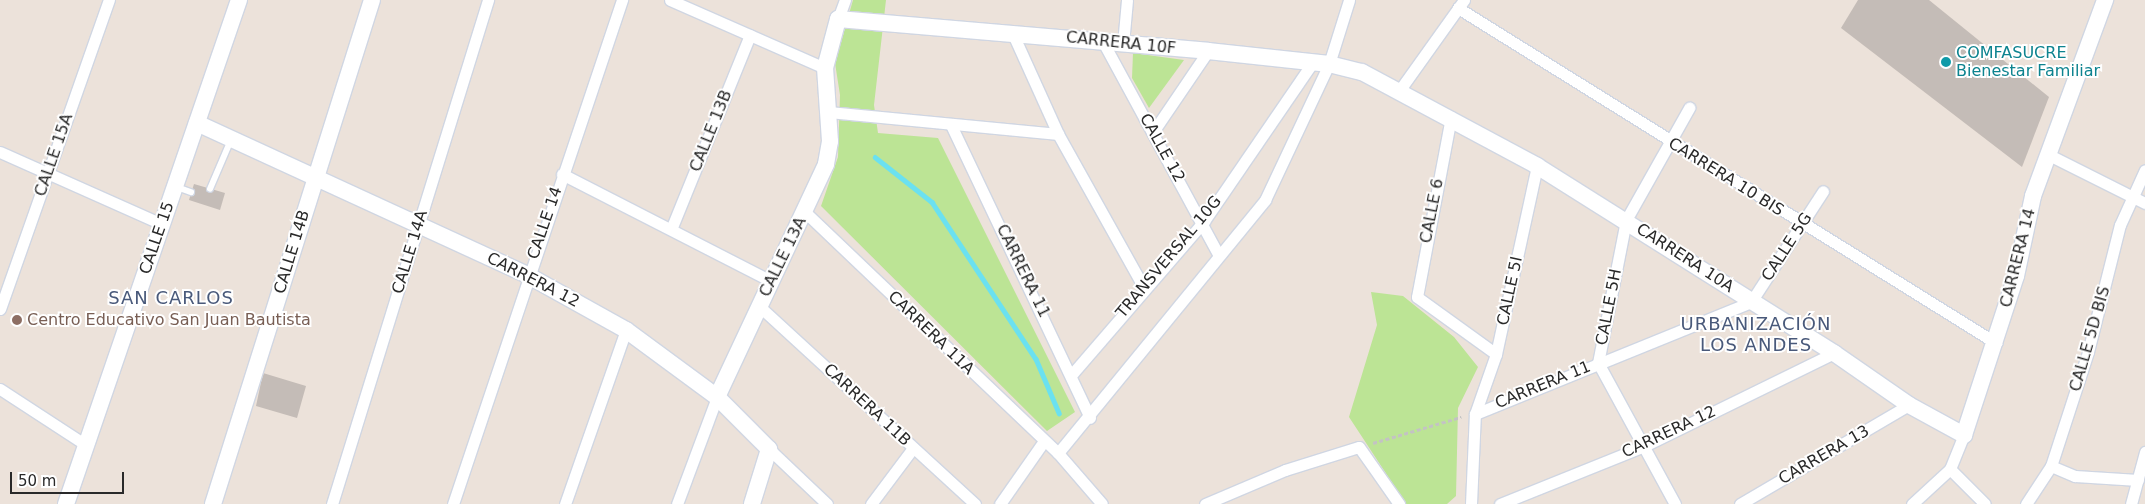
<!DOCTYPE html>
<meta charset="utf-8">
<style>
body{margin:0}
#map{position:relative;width:2145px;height:504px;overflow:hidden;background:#ece2da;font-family:"DejaVu Sans",sans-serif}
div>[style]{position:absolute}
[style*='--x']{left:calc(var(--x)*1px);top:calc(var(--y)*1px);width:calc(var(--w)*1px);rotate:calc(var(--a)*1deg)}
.green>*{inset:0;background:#bce495}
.stream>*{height:4.5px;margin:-2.25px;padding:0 2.25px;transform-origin:2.25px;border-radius:2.25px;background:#6be1f0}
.building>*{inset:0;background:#c4bcb7}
.path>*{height:2.5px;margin-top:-1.25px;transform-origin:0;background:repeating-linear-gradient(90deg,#c3c3c3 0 4px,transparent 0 6.5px)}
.roads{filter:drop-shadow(1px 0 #d0d6e2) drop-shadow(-1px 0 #d0d6e2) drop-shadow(0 1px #d0d6e2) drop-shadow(0 -1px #d0d6e2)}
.lane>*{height:5.5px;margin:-2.75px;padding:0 2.75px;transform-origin:2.75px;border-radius:2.75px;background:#fff}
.street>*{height:11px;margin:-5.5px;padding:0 5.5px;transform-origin:5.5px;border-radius:5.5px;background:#fff}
.secondary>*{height:16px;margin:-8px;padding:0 8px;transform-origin:8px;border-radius:8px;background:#fff}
.dots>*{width:14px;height:14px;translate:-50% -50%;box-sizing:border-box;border:2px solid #fff;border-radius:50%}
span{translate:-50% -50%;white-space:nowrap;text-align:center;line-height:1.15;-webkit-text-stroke:4px #fff;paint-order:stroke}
.street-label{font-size:16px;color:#292929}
.culture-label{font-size:16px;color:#0d838f}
.left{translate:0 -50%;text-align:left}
.education-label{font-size:16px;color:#785e54}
.neighbourhood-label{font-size:18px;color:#49597a;letter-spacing:1px}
.scale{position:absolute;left:10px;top:472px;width:114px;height:22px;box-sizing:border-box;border:2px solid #292929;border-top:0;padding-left:6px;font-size:15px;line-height:18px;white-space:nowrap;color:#292929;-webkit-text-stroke:4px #fff;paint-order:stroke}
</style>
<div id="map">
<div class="green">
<i style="clip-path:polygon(853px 0,886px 0,874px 105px,878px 133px,938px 138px,1075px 412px,1047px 431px,821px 206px,838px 157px,840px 95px,835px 63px)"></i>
<i style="clip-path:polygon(1133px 53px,1184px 60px,1149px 108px,1132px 78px)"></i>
<i style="clip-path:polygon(1371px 292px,1403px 296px,1454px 337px,1478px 367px,1458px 408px,1456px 496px,1447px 504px,1406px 504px,1349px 417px,1377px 325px)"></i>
</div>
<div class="stream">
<i style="--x:875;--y:157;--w:73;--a:38.3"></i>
<i style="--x:932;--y:202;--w:188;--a:56.5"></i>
<i style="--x:1036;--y:359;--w:59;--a:66.9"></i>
</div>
<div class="building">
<i style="clip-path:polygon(1858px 0,1929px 0,2049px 97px,2022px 167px,1841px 28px)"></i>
<i style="clip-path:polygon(194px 184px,225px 193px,220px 210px,189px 200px)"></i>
<i style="clip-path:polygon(263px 373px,306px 386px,297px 418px,256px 406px)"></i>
</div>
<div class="path">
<i style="--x:1373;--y:443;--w:92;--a:-16.5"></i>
</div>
<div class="roads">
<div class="lane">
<i style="--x:177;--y:187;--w:15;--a:20"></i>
<i style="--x:210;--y:189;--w:53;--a:-66.8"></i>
</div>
<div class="street">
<i style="--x:670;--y:0;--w:169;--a:23.7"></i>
<i style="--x:1458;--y:8;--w:634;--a:31.91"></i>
<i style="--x:838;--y:19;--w:20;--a:-70"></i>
<i style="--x:1012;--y:32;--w:112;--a:65.7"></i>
<i style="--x:1058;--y:134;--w:176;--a:60.8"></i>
<i style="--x:1103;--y:42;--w:243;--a:61.5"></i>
<i style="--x:1123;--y:44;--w:44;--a:-84.8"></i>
<i style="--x:1399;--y:91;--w:112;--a:-54.5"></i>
<i style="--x:829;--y:112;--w:230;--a:5.5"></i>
<i style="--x:1451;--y:117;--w:183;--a:100.7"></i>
<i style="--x:1417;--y:297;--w:97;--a:35.8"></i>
<i style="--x:951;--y:125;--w:324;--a:64.6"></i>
<i style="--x:1153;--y:132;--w:98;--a:-55.8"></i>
<i style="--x:0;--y:152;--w:177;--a:24"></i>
<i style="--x:2049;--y:155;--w:107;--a:26.6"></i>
<i style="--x:562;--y:174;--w:235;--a:27.1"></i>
<i style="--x:805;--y:212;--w:349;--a:43.6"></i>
<i style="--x:1058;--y:453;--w:67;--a:49.2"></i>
<i style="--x:672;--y:227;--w:207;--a:-67.9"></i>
<i style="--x:759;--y:306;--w:293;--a:42.5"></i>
<i style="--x:0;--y:309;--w:328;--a:-70.6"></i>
<i style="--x:1073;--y:373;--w:201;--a:-49.2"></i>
<i style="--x:1204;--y:221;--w:191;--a:-55.6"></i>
<i style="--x:0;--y:389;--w:103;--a:33.1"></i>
<i style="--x:1475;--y:414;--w:298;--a:-22.1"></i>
<i style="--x:1751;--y:302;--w:132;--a:-57"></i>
<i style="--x:769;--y:449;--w:80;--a:43.5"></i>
<i style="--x:1058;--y:453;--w:327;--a:-50.7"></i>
<i style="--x:1265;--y:200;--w:150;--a:-64.8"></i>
<i style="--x:1329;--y:64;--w:67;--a:-72.6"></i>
<i style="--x:2051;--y:466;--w:26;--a:23"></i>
<i style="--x:2075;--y:476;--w:63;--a:3.6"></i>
<i style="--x:1950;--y:469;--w:49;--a:45"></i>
<i style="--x:332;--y:504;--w:528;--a:-72.8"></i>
<i style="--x:453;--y:504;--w:532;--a:-71.46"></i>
<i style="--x:565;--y:504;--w:184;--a:-70.7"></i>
<i style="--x:677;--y:504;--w:114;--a:-69.5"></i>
<i style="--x:871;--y:504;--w:70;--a:-53.1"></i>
<i style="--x:1000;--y:504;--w:77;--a:-55.1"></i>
<i style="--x:1205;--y:504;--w:87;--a:-23"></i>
<i style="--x:1285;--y:470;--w:77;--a:-17.3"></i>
<i style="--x:1359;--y:447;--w:70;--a:54.9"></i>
<i style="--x:1471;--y:504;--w:90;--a:-87.5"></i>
<i style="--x:1475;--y:414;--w:64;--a:-70.7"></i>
<i style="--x:1496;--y:354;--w:192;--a:-77.7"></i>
<i style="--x:1500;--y:504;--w:155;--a:-21.9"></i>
<i style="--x:1644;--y:446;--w:212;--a:-26.1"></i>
<i style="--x:1675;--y:504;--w:161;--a:-118.6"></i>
<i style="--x:1598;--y:363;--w:146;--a:-78.9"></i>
<i style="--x:1626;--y:220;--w:129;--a:-60.6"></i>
<i style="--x:1740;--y:504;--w:196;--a:-30.4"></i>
<i style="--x:1912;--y:504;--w:52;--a:-42.6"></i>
<i style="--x:1950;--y:469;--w:37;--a:-68"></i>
<i style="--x:2026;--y:504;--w:45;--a:-56.7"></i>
<i style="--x:2051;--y:466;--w:120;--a:-72"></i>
<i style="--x:2088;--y:352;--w:131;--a:-75.9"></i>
<i style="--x:2120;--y:225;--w:60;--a:-65.6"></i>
<i style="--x:2131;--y:504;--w:54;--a:-74.9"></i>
</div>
<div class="secondary">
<i style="--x:197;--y:123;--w:363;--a:24.7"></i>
<i style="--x:527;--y:275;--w:113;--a:29.1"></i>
<i style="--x:626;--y:330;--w:113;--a:36.4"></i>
<i style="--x:717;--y:397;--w:74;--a:45"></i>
<i style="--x:769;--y:449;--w:58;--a:107.2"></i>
<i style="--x:717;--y:397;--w:257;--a:-64.9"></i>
<i style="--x:826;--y:164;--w:23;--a:-80"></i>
<i style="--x:830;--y:141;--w:73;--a:-93.9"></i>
<i style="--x:825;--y:68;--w:51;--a:-75.1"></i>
<i style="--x:838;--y:19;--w:371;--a:4.9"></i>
<i style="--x:1208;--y:51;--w:122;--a:6.1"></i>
<i style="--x:1329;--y:64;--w:34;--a:14"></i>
<i style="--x:1362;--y:72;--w:199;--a:28.2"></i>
<i style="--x:1537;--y:166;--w:351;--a:32.2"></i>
<i style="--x:1834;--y:353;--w:91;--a:34.7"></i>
<i style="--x:1909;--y:405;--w:63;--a:28.6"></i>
<i style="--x:1964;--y:435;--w:167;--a:-71.9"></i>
<i style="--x:2016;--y:276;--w:82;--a:-78"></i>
<i style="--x:2033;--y:196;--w:209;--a:-69.8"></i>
<i style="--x:66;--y:504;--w:533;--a:-71.06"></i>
<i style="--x:213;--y:504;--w:528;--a:-72.49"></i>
</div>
</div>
<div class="dots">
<i style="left:1946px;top:62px;background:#0f9aa8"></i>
<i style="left:17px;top:320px;background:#8d6e63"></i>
</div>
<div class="street-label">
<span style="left:1121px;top:43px;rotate:6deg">CARRERA 10F</span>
<span style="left:711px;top:131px;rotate:-68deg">CALLE 13B</span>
<span style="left:1162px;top:148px;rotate:61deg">CALLE 12</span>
<span style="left:54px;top:155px;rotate:-71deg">CALLE 15A</span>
<span style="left:1726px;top:177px;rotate:32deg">CARRERA 10 BIS</span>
<span style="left:1432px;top:211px;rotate:-79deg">CALLE 6</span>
<span style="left:545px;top:223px;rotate:-71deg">CALLE 14</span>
<span style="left:157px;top:238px;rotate:-71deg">CALLE 15</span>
<span style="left:1787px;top:247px;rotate:-57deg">CALLE 5G</span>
<span style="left:292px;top:252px;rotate:-73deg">CALLE 14B</span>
<span style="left:410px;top:252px;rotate:-73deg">CALLE 14A</span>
<span style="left:783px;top:257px;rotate:-64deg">CALLE 13A</span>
<span style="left:1169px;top:257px;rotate:-50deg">TRANSVERSAL 10G</span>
<span style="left:1685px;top:258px;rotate:33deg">CARRERA 10A</span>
<span style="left:2018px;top:258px;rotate:-76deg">CARRERA 14</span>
<span style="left:1023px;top:271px;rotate:64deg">CARRERA 11</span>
<span style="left:533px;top:280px;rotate:27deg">CARRERA 12</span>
<span style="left:1510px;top:291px;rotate:-78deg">CALLE 5I</span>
<span style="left:1609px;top:307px;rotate:-79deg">CALLE 5H</span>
<span style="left:931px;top:333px;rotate:44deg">CARRERA 11A</span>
<span style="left:2090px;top:339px;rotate:-74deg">CALLE 5D BIS</span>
<span style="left:1543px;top:385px;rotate:-22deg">CARRERA 11</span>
<span style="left:867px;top:405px;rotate:43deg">CARRERA 11B</span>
<span style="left:1669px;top:432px;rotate:-25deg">CARRERA 12</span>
<span style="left:1824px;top:455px;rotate:-30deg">CARRERA 13</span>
</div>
<div class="culture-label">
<span class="left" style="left:1956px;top:62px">COMFASUCRE<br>Bienestar Familiar</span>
</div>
<div class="education-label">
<span class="left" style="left:27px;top:320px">Centro Educativo San Juan Bautista</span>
</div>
<div class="neighbourhood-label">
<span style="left:171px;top:298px">SAN CARLOS</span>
<span style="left:1756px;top:335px">URBANIZACIÓN<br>LOS ANDES</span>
</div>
<div class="scale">50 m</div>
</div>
